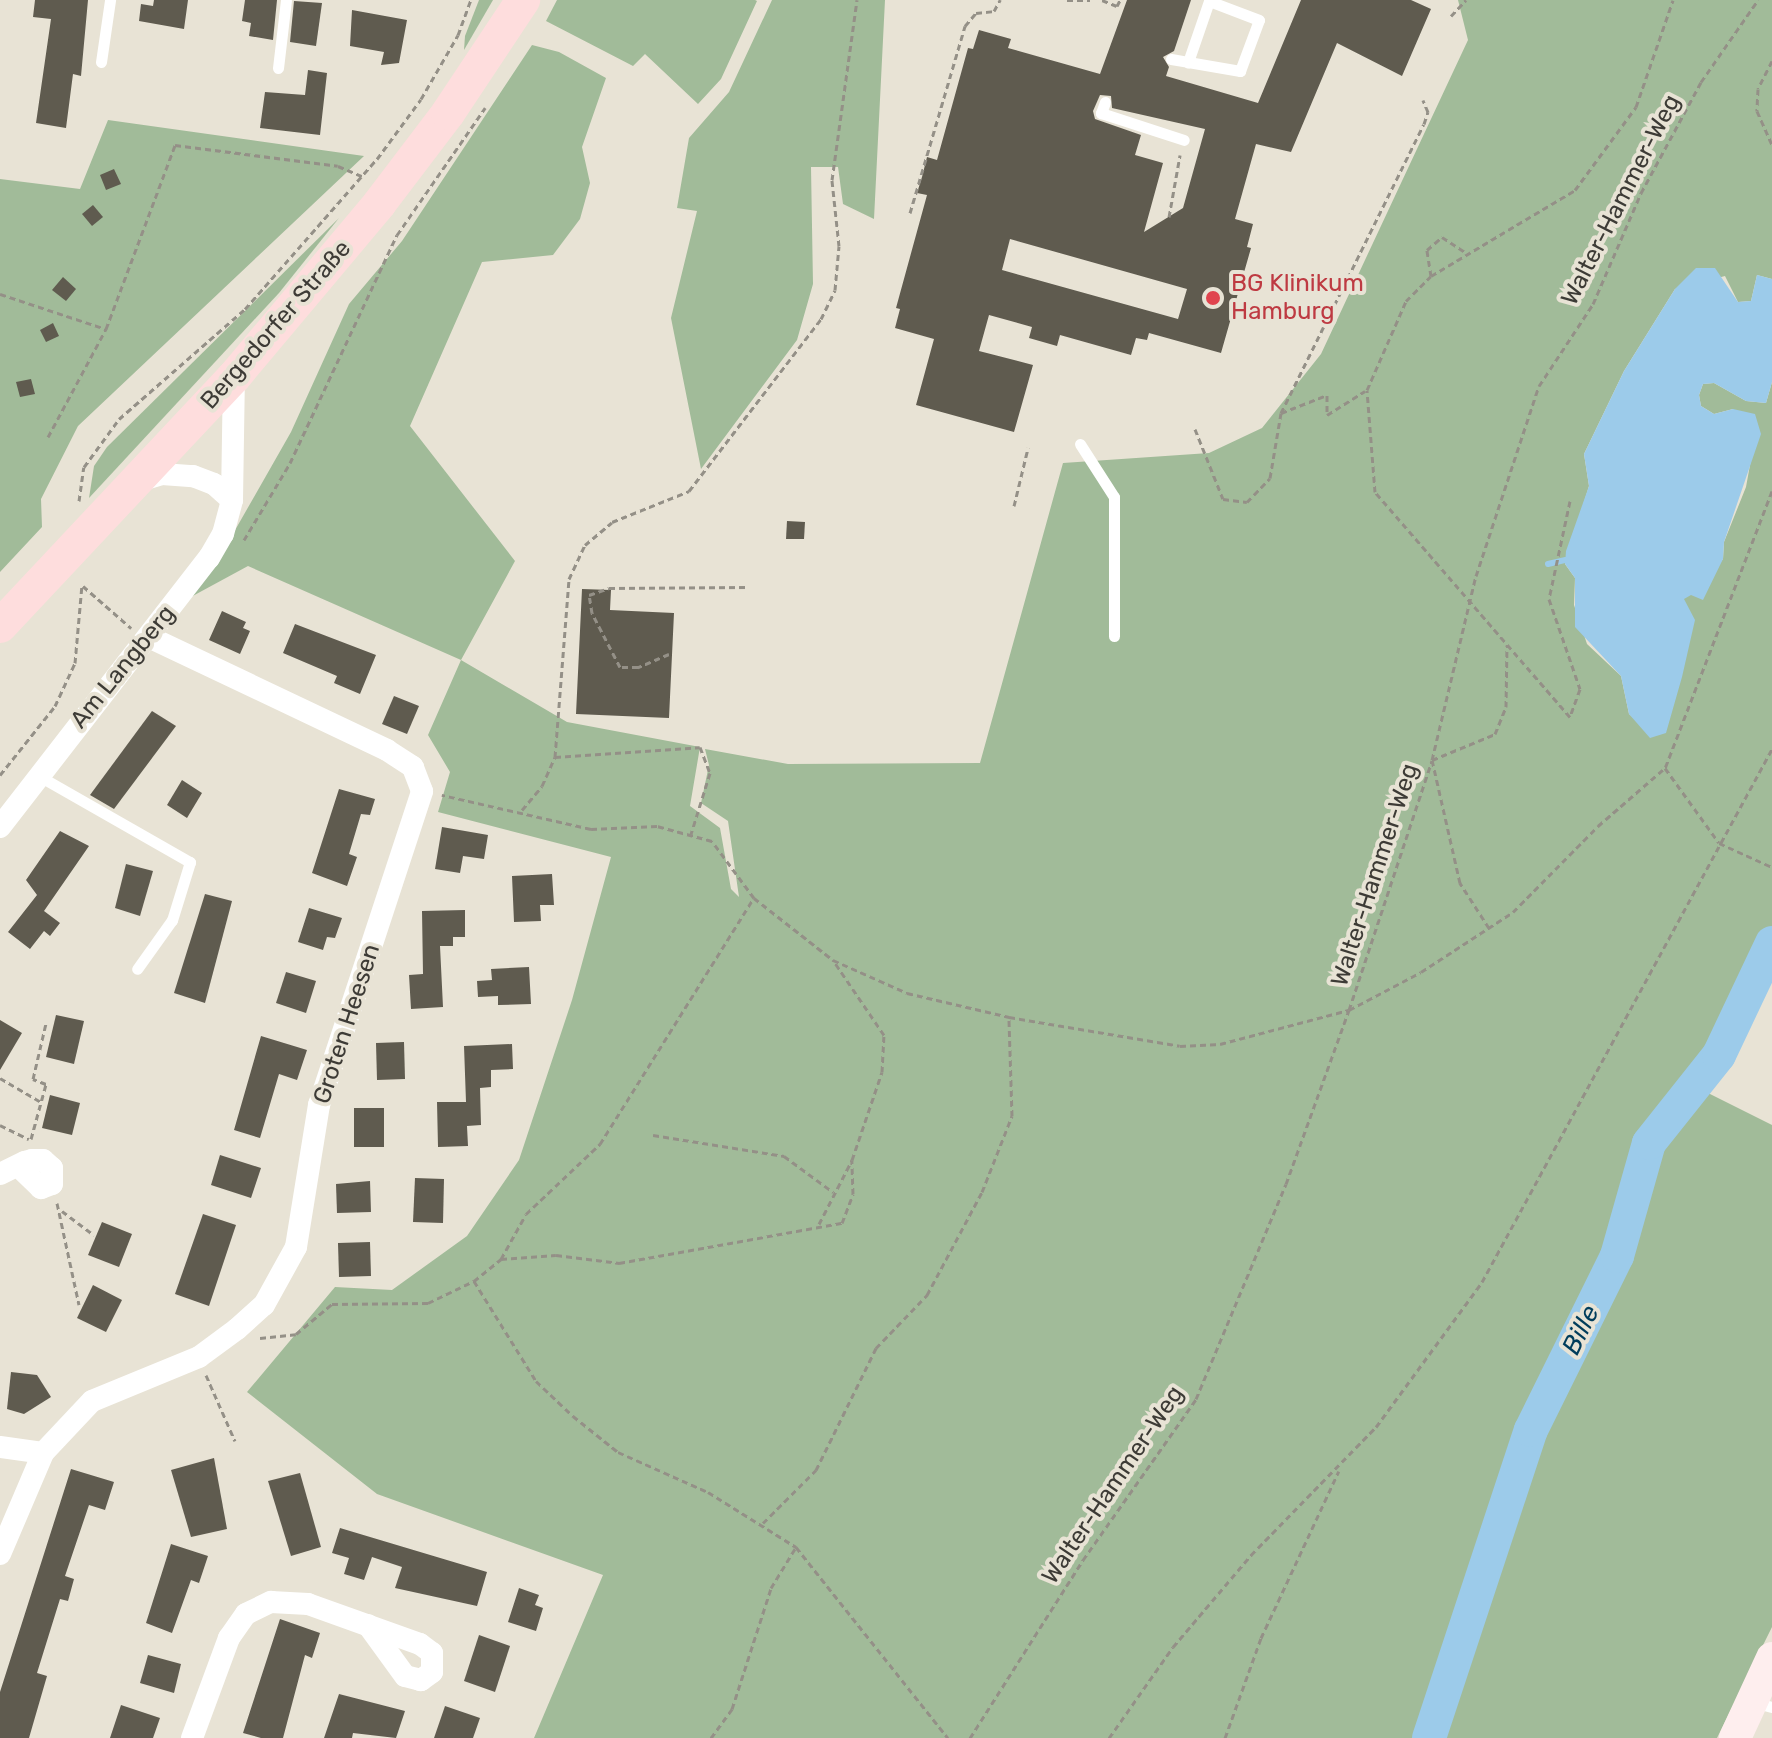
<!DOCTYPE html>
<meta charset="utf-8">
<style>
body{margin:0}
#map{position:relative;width:1772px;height:1738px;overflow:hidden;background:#e8e3d5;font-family:Rubik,sans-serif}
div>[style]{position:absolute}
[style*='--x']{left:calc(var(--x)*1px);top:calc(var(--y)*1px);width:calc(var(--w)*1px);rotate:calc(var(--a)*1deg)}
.green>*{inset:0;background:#a1bb99}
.water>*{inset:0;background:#9ccbea}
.stream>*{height:6px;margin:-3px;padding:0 3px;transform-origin:3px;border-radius:3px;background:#9ccbea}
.river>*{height:34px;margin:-17px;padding:0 17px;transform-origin:17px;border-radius:17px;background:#9ccbea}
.building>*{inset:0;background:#5f5b4f}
.path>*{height:3px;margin-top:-1.5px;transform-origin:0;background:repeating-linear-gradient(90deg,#949087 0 6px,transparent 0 10px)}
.lane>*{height:11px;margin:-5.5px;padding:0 5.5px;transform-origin:5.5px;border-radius:5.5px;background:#fff}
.street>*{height:22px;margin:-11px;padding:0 11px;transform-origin:11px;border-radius:11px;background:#fff}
.secondary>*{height:32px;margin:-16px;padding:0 16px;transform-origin:16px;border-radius:16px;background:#feeeee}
.primary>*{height:34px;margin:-17px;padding:0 17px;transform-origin:17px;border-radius:17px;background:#fedddd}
.dots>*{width:22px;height:22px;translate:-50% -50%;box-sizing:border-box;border:4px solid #e8e3d5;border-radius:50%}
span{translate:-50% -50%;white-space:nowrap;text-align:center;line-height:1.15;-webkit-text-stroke:8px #e8e3d5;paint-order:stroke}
.street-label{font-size:24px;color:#3d3b36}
.health-label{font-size:24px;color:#be3a42}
.left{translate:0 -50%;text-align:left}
.water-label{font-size:26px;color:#003d5b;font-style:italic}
</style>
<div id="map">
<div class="green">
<i style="clip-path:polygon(479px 0,493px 0,464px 50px,465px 36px)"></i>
<i style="clip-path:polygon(557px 0,755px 0,757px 1px,721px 79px,698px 104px,645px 54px,633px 66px,546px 21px)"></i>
<i style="clip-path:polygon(772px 0,885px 0,874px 219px,843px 204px,838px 167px,811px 167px,813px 284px,797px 340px,701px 469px,671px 318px,697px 211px,677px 208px,689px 138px,729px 92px)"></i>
<i style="clip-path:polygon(1458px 0,1772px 0,1772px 279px,1757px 275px,1751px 301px,1738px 302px,1725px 276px,1675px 289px,1624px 371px,1584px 454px,1589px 486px,1565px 564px,1575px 578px,1574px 605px,1587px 644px,1621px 676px,1629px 714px,1644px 727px,1687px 610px,1683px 599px,1723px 559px,1724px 542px,1746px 487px,1752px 454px,1733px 409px,1714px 414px,1701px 406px,1699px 395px,1703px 384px,1714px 383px,1746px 401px,1766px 403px,1772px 382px,1772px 954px,1720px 1057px,1696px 1087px,1772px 1125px,1772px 1627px,1717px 1738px,1441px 1738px,1539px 1429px,1612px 1269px,1523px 1428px,1420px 1738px,534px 1738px,603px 1575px,377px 1494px,247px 1392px,335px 1287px,392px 1290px,467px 1236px,519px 1160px,572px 1000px,611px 857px,438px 812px,450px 772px,428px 735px,461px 660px,248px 566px,189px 598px,234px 532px,291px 432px,349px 304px,402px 241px,532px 45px,559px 52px,606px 78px,582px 147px,590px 183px,580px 219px,553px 255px,482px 262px,410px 426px,515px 561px,461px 660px,567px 722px,700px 747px,690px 806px,720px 828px,731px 889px,739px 897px,728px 821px,701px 803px,709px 765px,705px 749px,788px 764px,980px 763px,1063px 463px,1209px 453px,1262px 428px,1321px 354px,1468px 40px)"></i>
<i style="clip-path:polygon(108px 120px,364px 156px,78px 426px,41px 499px,42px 527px,0 572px,0 179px,80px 189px)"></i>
<i style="clip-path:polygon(339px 218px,279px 293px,89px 498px,94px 466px,107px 447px)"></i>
</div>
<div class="water">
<i style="clip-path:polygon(1696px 268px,1715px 268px,1738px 302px,1751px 301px,1757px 275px,1772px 279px,1772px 382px,1766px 403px,1746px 401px,1714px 383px,1703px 384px,1699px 395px,1701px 406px,1714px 414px,1733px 409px,1755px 414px,1761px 434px,1724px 542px,1723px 559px,1703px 600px,1691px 595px,1684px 599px,1695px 620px,1682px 677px,1666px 733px,1650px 738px,1629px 714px,1621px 676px,1575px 627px,1575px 578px,1565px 564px,1566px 551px,1589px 486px,1584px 454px,1624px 371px,1675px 289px)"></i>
</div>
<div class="stream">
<i style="--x:1548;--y:564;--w:18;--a:-13"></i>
</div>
<div class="river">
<i style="--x:1429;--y:1738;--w:324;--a:-71.7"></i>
<i style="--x:1531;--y:1430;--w:194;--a:-63.7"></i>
<i style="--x:1617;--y:1256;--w:117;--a:-74.2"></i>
<i style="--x:1649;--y:1143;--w:112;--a:-51.5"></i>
<i style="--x:1719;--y:1055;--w:124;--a:-64.7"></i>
</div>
<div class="building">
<i style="clip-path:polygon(35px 0,88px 0,81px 76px,73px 74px,66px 128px,36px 123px,51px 19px,33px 17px)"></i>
<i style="clip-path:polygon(154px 0,188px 0,184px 29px,139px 21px,141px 4px,153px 6px)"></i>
<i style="clip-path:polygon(245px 0,277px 0,273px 40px,249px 36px,251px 23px,242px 21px)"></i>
<i style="clip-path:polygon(evenodd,1127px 0,1191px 0,1174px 51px,1163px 57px,1169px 67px,1166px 76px,1258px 103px,1301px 0,1411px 0,1431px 9px,1402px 76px,1337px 43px,1291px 152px,1256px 144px,1235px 219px,1253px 224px,1247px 247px,1251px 248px,1221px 353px,1149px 333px,1147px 340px,1136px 338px,1131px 355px,1060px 335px,1057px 346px,1029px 338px,1032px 327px,989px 315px,979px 351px,1033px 365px,1014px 432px,916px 405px,934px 339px,895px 328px,900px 309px,896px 308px,927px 195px,917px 193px,922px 177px,927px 157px,937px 160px,968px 48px,973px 49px,979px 30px,1011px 39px,1008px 48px,1100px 74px,1127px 0,1100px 95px,1111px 96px,1112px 108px,1205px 129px,1183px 208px,1144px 232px,1163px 163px,1135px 155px,1141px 135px,1095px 119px,1093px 111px,1100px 95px,1127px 0,1010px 239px,1187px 289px,1178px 319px,1002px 270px,1010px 239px)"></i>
<i style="clip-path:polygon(294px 1px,322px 3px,316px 46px,290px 42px)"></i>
<i style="clip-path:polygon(352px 10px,407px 20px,399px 63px,381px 65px,384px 52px,350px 46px)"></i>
<i style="clip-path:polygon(308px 70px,327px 73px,320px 135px,260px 128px,265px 92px,305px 95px)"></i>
<i style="clip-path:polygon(114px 169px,121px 184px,106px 190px,100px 175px)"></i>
<i style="clip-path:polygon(93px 205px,103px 217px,92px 226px,82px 214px)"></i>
<i style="clip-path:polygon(63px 277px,76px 289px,66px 301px,52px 290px)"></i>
<i style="clip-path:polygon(53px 323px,59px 336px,46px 342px,40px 330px)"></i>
<i style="clip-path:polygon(31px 379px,35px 394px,20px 397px,16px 382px)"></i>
<i style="clip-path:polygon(787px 521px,805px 522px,804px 539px,786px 539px)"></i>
<i style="clip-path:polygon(582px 589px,611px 590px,610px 610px,674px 613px,669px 718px,576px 714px)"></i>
<i style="clip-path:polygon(222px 611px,246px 622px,243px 628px,250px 631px,240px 654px,209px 640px)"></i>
<i style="clip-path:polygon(295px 624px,376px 655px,360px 694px,334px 683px,337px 676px,283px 653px)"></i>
<i style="clip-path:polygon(394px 696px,419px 706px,407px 734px,382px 724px)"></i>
<i style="clip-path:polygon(152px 711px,176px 726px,114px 809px,90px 795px)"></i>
<i style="clip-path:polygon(182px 780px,202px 793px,187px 818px,167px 805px)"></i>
<i style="clip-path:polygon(339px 789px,375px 799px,370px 815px,361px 814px,349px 854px,357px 857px,347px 886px,312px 873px)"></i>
<i style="clip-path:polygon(442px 827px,488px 835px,484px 859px,463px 856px,460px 873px,435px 869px)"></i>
<i style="clip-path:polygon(60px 831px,89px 846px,44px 911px,60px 923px,50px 936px,44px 931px,30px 949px,8px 932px,37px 895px,26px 880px)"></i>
<i style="clip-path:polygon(126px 864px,153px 871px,140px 916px,115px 908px)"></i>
<i style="clip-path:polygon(552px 874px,554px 905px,540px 905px,541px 921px,514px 922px,512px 876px)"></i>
<i style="clip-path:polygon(205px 894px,232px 901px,205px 1003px,174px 993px)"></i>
<i style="clip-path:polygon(309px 908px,342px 918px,335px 938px,327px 937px,323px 950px,298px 942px)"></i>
<i style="clip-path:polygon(465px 910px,465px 937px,453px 937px,453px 946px,440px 946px,443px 1007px,411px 1009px,409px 975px,423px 974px,422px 911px)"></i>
<i style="clip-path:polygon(529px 967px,531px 1004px,498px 1005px,498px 996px,478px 997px,477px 981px,492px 980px,491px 969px)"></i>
<i style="clip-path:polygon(286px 972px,316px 981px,306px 1013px,276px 1003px)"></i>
<i style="clip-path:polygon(56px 1015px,84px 1021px,74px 1064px,46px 1057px)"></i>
<i style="clip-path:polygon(0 1020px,22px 1033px,0 1070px)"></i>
<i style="clip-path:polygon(261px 1036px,307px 1050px,297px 1080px,279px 1074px,260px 1138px,234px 1130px)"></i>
<i style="clip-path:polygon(404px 1042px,405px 1079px,377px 1080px,376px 1043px)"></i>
<i style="clip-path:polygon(512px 1044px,513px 1069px,491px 1070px,491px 1087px,480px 1088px,481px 1125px,467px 1126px,468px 1146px,438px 1147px,437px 1102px,466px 1102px,464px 1046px)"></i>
<i style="clip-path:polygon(50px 1095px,80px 1103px,72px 1135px,42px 1128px)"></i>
<i style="clip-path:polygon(354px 1108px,384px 1108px,384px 1147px,354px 1147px)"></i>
<i style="clip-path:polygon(220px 1155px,261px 1168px,251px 1198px,211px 1185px)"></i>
<i style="clip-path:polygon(415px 1178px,444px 1179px,443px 1223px,413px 1222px)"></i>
<i style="clip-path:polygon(370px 1181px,371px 1212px,337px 1213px,336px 1184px)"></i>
<i style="clip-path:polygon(203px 1214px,236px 1225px,209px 1306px,175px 1294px)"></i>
<i style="clip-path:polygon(102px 1222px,132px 1234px,119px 1267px,88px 1255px)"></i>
<i style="clip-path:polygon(370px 1242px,371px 1276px,339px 1277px,338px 1243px)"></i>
<i style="clip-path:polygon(93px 1285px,122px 1300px,106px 1332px,77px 1318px)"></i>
<i style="clip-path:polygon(11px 1372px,37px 1375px,51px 1397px,24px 1414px,7px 1409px)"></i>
<i style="clip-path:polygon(214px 1458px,227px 1529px,191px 1537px,171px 1470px)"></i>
<i style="clip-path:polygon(71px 1469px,114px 1482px,105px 1510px,89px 1505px,65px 1576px,74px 1579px,68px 1601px,60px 1599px,37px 1673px,47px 1676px,29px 1738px,0 1738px,0 1692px)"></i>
<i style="clip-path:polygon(300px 1473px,321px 1547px,291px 1556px,268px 1481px)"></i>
<i style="clip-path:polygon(340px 1528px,487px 1572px,477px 1606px,395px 1588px,402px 1567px,372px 1557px,364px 1580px,344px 1574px,349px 1558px,332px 1553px)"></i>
<i style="clip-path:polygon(171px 1544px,208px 1556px,199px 1583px,191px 1580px,172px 1633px,146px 1623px)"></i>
<i style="clip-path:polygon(519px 1588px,539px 1595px,535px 1605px,543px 1608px,536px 1631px,508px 1622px)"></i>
<i style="clip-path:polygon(280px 1619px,320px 1633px,312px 1658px,305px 1655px,283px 1738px,261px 1738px,243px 1733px)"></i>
<i style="clip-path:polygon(479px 1635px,510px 1646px,495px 1692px,464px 1681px)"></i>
<i style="clip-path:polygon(148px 1655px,181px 1664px,174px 1693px,140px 1683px)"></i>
<i style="clip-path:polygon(339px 1694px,405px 1711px,396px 1738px,353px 1733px,352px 1738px,324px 1738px)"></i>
<i style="clip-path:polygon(121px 1705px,160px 1718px,153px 1738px,110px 1738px)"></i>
<i style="clip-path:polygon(445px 1706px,480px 1718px,473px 1738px,434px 1738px)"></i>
</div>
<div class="path">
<i style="--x:1067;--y:0;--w:23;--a:0"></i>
<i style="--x:1102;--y:0;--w:16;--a:22"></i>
<i style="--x:1117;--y:6;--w:7;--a:-63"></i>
<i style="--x:1451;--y:16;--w:22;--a:-47"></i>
<i style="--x:1772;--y:61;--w:31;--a:117"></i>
<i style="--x:1758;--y:89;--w:22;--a:93"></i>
<i style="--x:1757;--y:111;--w:37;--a:66"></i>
<i style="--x:910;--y:213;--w:195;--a:-73.6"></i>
<i style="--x:965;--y:26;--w:17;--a:-50"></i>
<i style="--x:976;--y:13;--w:18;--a:-6"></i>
<i style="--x:994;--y:11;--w:13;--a:-61"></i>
<i style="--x:1169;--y:217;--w:63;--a:-79.9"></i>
<i style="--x:1431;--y:276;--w:26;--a:-99"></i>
<i style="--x:1427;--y:250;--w:20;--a:-41"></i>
<i style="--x:1442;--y:237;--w:31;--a:33"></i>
<i style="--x:0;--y:294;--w:112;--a:18.3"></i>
<i style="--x:106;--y:329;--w:197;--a:-69.4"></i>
<i style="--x:175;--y:145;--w:164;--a:7.3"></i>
<i style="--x:338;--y:166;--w:26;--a:23"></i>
<i style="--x:1281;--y:413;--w:49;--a:-21.4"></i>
<i style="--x:1327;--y:395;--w:20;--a:90"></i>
<i style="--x:1327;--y:415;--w:45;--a:-32.3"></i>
<i style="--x:1195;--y:429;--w:75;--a:68.2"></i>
<i style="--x:1223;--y:499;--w:24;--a:7"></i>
<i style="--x:1247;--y:502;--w:33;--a:-46"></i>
<i style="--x:1270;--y:478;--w:66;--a:-80.4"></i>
<i style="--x:1281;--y:413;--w:322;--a:-63.7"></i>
<i style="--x:1424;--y:124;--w:13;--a:-72"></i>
<i style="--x:1428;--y:112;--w:13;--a:-113"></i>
<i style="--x:48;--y:437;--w:123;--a:-61.8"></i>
<i style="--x:1772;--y:491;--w:297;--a:111.1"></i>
<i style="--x:1665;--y:768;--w:92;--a:54.2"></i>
<i style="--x:1719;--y:843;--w:58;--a:24.4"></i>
<i style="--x:79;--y:501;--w:34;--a:-82"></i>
<i style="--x:84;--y:467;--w:59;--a:-53.9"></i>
<i style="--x:119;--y:419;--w:167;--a:-41.1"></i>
<i style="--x:245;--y:309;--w:200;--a:-48.7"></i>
<i style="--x:377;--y:159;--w:74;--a:-53.7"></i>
<i style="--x:421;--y:99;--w:74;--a:-60"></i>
<i style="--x:458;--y:35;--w:37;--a:-70"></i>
<i style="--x:1570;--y:501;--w:100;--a:102.1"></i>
<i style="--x:1549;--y:599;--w:95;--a:71"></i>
<i style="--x:1580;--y:689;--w:30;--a:110"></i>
<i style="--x:1570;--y:717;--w:298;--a:-130.9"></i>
<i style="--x:1375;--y:492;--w:102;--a:-94.5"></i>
<i style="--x:1367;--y:390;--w:97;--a:-66.3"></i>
<i style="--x:1406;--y:301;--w:35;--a:-45"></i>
<i style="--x:1431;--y:276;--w:168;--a:-30.8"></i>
<i style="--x:1575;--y:190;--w:103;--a:-53.7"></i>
<i style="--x:1636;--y:107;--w:113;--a:-70.9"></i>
<i style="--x:1014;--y:506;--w:60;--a:-76.4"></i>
<i style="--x:244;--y:540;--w:90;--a:-59.1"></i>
<i style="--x:290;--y:463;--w:252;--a:-64.9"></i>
<i style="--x:397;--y:235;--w:155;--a:-55.3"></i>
<i style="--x:83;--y:586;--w:64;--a:41.2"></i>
<i style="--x:669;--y:654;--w:34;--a:157"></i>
<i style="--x:638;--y:667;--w:18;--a:180"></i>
<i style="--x:620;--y:667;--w:61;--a:-117.4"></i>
<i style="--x:592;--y:613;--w:18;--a:-99"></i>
<i style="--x:589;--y:595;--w:21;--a:-19"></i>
<i style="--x:609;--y:588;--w:140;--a:-0.4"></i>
<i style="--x:555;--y:757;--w:145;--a:-3.9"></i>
<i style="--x:700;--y:747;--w:28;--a:69"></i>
<i style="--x:710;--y:773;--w:64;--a:107.3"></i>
<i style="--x:0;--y:775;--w:88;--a:-51.4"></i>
<i style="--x:55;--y:706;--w:47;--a:-65.1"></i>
<i style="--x:75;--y:663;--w:78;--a:-84.9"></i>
<i style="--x:522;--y:810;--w:31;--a:-50"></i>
<i style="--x:542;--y:786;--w:32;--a:-66"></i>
<i style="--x:555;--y:757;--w:179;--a:-85.5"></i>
<i style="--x:569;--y:579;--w:38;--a:-65"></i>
<i style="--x:585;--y:545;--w:35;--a:-40"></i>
<i style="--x:612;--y:522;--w:83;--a:-21.9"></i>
<i style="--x:689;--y:491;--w:217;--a:-52.5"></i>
<i style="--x:821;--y:319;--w:32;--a:-64"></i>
<i style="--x:835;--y:290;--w:44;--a:-84.8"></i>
<i style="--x:839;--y:246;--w:66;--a:-96.1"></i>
<i style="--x:832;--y:180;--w:182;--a:-82.1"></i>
<i style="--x:754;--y:898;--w:100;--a:38.1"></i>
<i style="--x:833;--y:960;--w:81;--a:24"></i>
<i style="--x:907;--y:993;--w:105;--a:13.2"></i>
<i style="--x:1009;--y:1017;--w:173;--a:9.6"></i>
<i style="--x:1180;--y:1046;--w:40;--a:-2.9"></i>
<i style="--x:1220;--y:1044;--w:133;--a:-14.8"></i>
<i style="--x:1349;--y:1010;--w:81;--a:-27.8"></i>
<i style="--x:1421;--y:972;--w:110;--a:-33.1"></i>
<i style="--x:1513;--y:912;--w:121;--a:-45.3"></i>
<i style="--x:1598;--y:826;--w:89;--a:-40.9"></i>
<i style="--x:1489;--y:928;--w:54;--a:-122.8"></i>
<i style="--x:1460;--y:883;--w:126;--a:-102.8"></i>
<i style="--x:1432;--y:760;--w:68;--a:-22.4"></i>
<i style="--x:1495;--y:734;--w:29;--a:-68"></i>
<i style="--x:1506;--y:707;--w:62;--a:-89.1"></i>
<i style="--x:0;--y:1078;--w:48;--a:30.3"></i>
<i style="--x:0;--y:1125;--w:32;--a:26"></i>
<i style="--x:653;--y:1135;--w:133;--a:9.1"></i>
<i style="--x:784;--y:1156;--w:61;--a:36.3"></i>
<i style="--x:31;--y:1139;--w:57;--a:-74.7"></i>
<i style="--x:46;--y:1084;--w:14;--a:-159"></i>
<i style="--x:33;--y:1079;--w:57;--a:-76.9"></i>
<i style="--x:57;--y:1203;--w:104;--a:77.8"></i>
<i style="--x:62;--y:1211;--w:40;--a:37"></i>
<i style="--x:819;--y:1224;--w:72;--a:-62.7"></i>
<i style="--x:501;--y:1259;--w:55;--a:-4.2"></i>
<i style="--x:556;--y:1255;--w:64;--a:7.2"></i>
<i style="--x:619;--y:1263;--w:227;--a:-10.2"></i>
<i style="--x:842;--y:1223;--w:31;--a:-69"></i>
<i style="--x:853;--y:1194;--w:34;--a:-92"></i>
<i style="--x:852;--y:1160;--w:93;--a:-71.2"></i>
<i style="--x:882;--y:1072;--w:37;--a:-87"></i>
<i style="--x:884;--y:1035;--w:91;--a:-124.2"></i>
<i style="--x:474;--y:1281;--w:118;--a:58.2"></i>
<i style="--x:536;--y:1381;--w:51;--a:43.4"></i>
<i style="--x:573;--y:1416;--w:58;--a:38.7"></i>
<i style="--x:618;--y:1452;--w:98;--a:24"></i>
<i style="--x:708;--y:1492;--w:104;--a:32"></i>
<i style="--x:796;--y:1547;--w:244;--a:51.5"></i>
<i style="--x:260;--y:1338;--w:36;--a:-6"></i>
<i style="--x:296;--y:1334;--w:47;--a:-39.8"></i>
<i style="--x:332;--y:1304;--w:96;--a:-0.6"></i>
<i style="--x:428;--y:1303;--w:51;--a:-25.6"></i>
<i style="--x:474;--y:1281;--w:35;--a:-39"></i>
<i style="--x:501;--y:1259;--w:51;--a:-60.9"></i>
<i style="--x:526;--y:1214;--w:102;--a:-43.4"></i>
<i style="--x:600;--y:1144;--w:290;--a:-58"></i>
<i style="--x:754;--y:898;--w:71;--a:-126.4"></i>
<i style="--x:712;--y:841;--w:57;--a:-164.7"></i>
<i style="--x:657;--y:826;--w:66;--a:177.4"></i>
<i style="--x:591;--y:829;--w:153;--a:-167.1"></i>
<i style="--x:206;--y:1375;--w:72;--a:66.3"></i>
<i style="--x:763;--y:1523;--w:75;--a:-45"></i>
<i style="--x:816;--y:1470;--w:136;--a:-63.8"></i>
<i style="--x:876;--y:1348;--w:74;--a:-46.1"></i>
<i style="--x:927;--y:1295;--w:117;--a:-61.9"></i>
<i style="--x:982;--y:1192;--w:82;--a:-68.5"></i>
<i style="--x:1012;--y:1116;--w:98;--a:-91.8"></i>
<i style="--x:711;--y:1738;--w:36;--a:-54"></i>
<i style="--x:732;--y:1709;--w:127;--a:-72.1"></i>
<i style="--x:771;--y:1588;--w:48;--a:-58.6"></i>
<i style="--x:970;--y:1738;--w:211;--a:-57.6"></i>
<i style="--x:1083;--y:1560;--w:197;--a:-54.9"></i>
<i style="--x:1196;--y:1399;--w:233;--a:-67.3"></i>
<i style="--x:1286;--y:1184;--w:185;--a:-70.1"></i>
<i style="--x:1349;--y:1010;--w:263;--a:-71.6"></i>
<i style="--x:1432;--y:760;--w:189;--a:-76.6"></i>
<i style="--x:1476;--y:576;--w:200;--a:-71.7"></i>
<i style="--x:1539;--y:386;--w:98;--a:-56.6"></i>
<i style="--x:1593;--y:304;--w:121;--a:-66.6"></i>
<i style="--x:1641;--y:193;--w:126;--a:-61.6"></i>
<i style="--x:1701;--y:82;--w:100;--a:-55.2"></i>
<i style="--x:1109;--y:1738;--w:111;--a:-54.9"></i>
<i style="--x:1173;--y:1647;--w:121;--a:-49.7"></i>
<i style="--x:1251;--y:1555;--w:179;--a:-45.7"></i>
<i style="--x:1376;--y:1427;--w:180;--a:-53.8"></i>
<i style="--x:1482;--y:1282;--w:607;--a:-61.45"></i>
<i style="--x:1225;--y:1738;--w:106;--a:-70.2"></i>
<i style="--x:1261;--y:1638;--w:184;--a:-65"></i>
</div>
<div class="lane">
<i style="--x:1171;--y:59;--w:17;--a:10"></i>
<i style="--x:1188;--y:62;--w:53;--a:9.8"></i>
<i style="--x:1240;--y:71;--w:54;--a:-69.6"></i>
<i style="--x:1259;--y:20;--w:53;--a:-159.2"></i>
<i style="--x:1209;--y:1;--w:65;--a:109"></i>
<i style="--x:101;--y:62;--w:63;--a:-81.7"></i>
<i style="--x:278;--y:68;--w:68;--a:-83.3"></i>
<i style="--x:1105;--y:102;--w:12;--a:110"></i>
<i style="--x:1101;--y:113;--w:87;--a:18"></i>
<i style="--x:1080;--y:444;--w:63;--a:57.3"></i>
<i style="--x:1114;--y:497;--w:139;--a:90"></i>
<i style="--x:39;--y:776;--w:174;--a:29.7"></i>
<i style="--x:190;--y:862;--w:61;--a:107.2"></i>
<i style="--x:172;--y:920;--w:60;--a:125.5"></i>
<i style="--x:1753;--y:1702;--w:20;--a:15"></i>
</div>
<div class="street">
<i style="--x:139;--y:481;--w:24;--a:-17"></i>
<i style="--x:162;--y:474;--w:31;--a:4"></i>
<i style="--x:193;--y:476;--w:22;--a:21"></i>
<i style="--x:214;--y:484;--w:24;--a:42"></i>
<i style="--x:0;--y:827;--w:341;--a:-52.2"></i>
<i style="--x:209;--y:558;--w:28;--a:-60"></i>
<i style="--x:223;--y:534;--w:35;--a:-75"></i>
<i style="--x:232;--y:500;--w:123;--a:-89.1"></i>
<i style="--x:0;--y:1174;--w:28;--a:-26"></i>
<i style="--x:25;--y:1162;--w:7;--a:-16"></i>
<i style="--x:32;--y:1160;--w:11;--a:0"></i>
<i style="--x:43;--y:1160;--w:12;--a:42"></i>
<i style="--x:52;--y:1168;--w:16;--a:90"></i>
<i style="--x:52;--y:1184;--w:12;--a:160"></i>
<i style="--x:41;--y:1188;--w:32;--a:-136"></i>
<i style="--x:0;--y:1447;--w:43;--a:7.9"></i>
<i style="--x:0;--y:1554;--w:110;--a:-66.9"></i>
<i style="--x:43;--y:1453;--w:71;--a:-46.7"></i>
<i style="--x:92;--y:1401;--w:116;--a:-22.4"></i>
<i style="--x:199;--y:1357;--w:47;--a:-36.4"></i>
<i style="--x:237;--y:1329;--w:36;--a:-42"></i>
<i style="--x:264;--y:1305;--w:66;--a:-61.1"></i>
<i style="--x:296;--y:1247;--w:144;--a:-80.8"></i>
<i style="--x:319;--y:1105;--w:330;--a:-71.8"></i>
<i style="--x:422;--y:791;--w:26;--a:-111"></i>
<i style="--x:413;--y:767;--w:31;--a:-147"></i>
<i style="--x:387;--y:750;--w:263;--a:-154.6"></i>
<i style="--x:192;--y:1738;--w:107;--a:-69.7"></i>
<i style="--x:229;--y:1638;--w:29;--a:-55"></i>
<i style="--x:246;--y:1614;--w:28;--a:-26"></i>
<i style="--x:271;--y:1602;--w:37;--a:3"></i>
<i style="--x:308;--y:1604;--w:119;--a:19.7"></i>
<i style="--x:420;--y:1644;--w:15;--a:37"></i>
<i style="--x:432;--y:1653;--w:19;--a:90"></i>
<i style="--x:432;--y:1672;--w:14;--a:144"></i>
<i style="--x:421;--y:1680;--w:16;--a:-166"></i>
<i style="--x:405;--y:1676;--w:63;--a:-126"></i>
</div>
<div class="secondary">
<i style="--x:1735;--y:1738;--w:88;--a:-65.2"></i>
</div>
<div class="primary">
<i style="--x:0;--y:626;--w:342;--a:-46.8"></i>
<i style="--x:234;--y:377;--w:226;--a:-50"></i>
<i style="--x:379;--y:204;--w:114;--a:-52.8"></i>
<i style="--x:448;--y:113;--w:136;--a:-56.4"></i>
</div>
<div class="dots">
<i style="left:1213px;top:298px;background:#e0444e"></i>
</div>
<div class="street-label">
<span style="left:1621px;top:200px;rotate:-63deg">Walter-Hammer-Weg</span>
<span style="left:276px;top:325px;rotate:-49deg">Bergedorfer Straße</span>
<span style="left:123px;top:667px;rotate:-51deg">Am Langberg</span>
<span style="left:1375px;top:875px;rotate:-72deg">Walter-Hammer-Weg</span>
<span style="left:347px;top:1024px;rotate:-72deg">Groten Heesen</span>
<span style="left:1113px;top:1485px;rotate:-56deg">Walter-Hammer-Weg</span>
</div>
<div class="health-label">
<span class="left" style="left:1231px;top:298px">BG Klinikum<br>Hamburg</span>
</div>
<div class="water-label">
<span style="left:1581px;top:1330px;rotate:-64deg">Bille</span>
</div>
</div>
